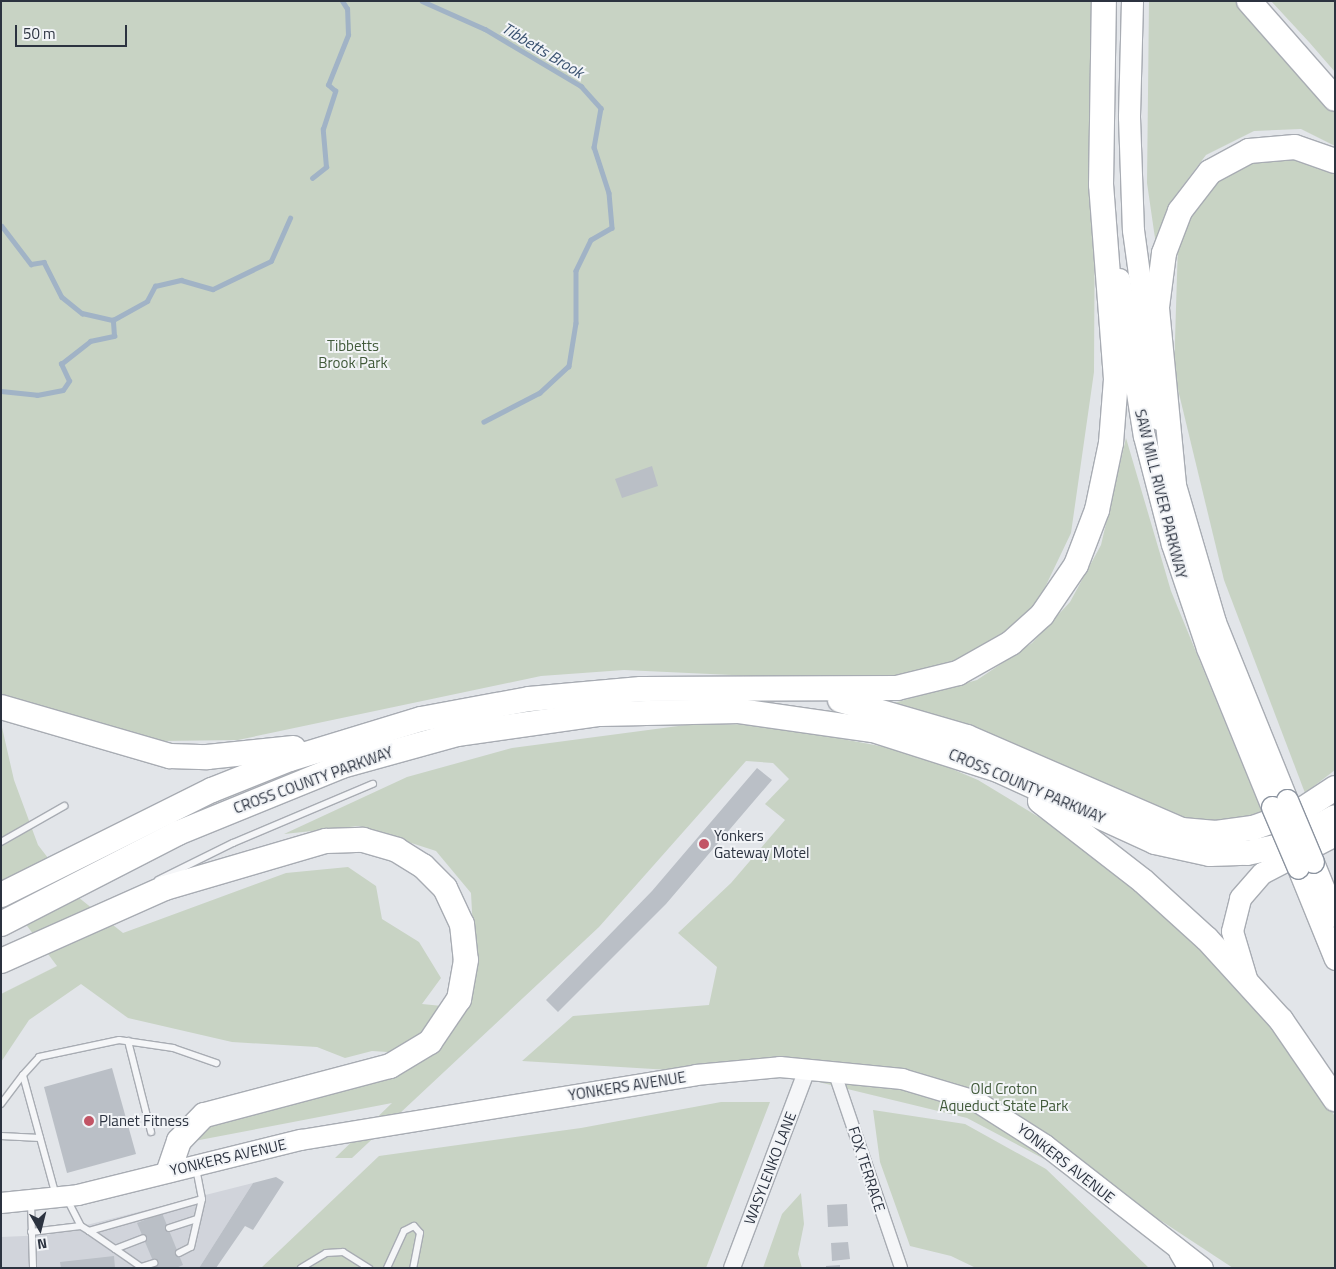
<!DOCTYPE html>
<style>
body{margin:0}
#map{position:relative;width:1336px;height:1269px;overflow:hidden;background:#e2e5e9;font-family:"Titillium Web",sans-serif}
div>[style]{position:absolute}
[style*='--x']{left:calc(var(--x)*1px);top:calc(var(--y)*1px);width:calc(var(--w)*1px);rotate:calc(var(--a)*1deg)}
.built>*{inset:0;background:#d1d4db}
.green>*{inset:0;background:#c8d3c4}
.stream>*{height:4.5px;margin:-2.25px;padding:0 2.25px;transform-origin:2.25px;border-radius:2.25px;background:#a1b3c6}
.building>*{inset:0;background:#babfc6}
.roads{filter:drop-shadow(1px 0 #a8acb3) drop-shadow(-1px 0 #a8acb3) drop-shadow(0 1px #a8acb3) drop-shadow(0 -1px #a8acb3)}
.service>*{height:6px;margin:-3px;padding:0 3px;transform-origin:3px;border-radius:3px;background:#f5f6f8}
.minor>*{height:12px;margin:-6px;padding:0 6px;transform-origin:6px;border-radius:6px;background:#f5f6f8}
.tertiary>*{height:16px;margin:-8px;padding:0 8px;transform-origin:8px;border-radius:8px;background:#f5f6f8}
.primary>*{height:20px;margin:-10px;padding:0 10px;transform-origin:10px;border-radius:10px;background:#fff}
.trunk>*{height:21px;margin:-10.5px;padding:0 10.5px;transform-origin:10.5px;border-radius:10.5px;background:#fff}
.motorway>*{height:24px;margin:-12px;padding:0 12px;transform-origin:12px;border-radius:12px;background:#fff}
.bridges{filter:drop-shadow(1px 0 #8b939f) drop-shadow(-1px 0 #8b939f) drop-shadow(0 1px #8b939f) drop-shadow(0 -1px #8b939f)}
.trunk-bridge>*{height:21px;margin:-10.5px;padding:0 10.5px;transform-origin:10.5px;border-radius:10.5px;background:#fff}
.dots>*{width:14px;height:14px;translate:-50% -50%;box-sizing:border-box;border:2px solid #f2f4f7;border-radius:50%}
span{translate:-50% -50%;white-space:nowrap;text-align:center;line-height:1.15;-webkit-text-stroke:4px #f2f4f7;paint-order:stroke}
.park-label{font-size:15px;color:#415a3a}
.street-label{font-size:15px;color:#2c3340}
.poi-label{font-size:15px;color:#2c3340}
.left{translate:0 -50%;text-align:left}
.water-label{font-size:16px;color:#3a5270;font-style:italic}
.frame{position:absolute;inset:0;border:2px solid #2c3340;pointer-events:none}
.north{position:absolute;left:15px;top:1204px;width:50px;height:50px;-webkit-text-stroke:4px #f2f4f7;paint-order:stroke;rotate:172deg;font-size:14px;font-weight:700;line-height:20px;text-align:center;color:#2c3340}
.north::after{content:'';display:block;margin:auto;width:18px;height:22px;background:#2c3340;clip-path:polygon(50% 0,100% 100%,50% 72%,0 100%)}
.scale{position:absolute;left:15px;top:25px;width:112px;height:22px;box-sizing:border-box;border:2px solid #2c3340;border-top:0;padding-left:6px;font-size:15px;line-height:18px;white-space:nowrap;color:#2c3340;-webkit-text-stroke:4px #f2f4f7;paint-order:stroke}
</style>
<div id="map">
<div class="built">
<i style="clip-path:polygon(253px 1183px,199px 1268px,1px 1268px,1px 1237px,47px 1235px)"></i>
</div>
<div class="green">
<i style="clip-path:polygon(1px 1px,1096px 1px,1094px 372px,1071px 533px,1027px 625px,957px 666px,915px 676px,815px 679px,624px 670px,541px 676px,238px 740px,162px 741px,1px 695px)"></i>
<i style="clip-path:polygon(1149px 1px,1239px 1px,1335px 109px,1335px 146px,1301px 129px,1254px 131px,1206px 155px,1175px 196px,1156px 245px,1147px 183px)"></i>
<i style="clip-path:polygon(1271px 1px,1335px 1px,1335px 72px,1309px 42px)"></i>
<i style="clip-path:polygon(1291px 157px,1335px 171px,1335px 770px,1305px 793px,1224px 580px,1174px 373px,1178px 243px,1194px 204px,1223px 175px,1251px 161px)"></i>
<i style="clip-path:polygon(1126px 438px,1171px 591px,1264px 817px,1244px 825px,1168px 821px,890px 704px,977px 680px,1032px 643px,1070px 602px,1101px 545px)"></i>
<i style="clip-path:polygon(1px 723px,14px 780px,38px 845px,78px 897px,123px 933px,286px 873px,348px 867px,376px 886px,382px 919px,419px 942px,441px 978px,422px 1004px,462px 1008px,475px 968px,471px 893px,436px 851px,359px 826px,284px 834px,407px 777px,512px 748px,686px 725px,762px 724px,912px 752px,978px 780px,1070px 836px,1166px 908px,1245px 989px,1316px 1079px,1335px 1117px,1335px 1268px,1233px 1268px,1163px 1222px,967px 1118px,802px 1078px,522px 1061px,573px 1016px,709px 1005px,717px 967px,678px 933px,731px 883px,785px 820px,765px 804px,789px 779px,773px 763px,746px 761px,599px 927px,352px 1158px,335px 1158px,392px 1103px,189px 1142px,199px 1126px,420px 1054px,372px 1051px,345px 1058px,317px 1047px,232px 1042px,128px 1018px,81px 984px,29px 1020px,1px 1062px,1px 994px,57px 966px,1px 891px)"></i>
<i style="clip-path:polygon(721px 1102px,770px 1102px,706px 1268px,261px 1268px,379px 1156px,581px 1128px)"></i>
<i style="clip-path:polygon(873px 1110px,965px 1124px,1046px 1169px,1149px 1268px,976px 1268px,951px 1256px,910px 1246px,880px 1162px)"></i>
<i style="clip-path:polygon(801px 1193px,804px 1224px,798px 1254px,802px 1268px,763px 1268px,782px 1214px)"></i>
</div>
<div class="stream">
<i style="--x:422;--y:1;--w:69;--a:24"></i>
<i style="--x:485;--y:29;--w:112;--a:30.7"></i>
<i style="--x:581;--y:86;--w:30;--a:48"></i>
<i style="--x:601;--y:108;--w:40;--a:100"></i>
<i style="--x:594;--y:147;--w:48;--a:71.9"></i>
<i style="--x:609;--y:193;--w:35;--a:85"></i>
<i style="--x:612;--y:228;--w:24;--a:150"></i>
<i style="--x:591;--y:240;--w:34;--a:116"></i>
<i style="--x:576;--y:271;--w:52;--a:90"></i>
<i style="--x:576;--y:323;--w:44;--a:99.2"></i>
<i style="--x:569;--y:366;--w:40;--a:137"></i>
<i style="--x:540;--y:393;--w:63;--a:152.6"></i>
<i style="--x:312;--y:178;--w:18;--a:-38"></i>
<i style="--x:326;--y:167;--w:38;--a:-95"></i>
<i style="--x:323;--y:129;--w:40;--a:-72"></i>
<i style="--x:335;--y:91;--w:9;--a:-139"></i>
<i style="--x:328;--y:85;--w:54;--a:-68.2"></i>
<i style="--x:348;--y:35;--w:26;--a:-92"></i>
<i style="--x:347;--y:9;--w:9;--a:-122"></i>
<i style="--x:2;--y:226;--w:48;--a:52.7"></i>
<i style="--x:31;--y:264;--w:13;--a:-9"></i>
<i style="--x:44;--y:262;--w:39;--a:63"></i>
<i style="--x:62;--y:297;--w:26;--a:39"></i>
<i style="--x:82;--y:313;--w:32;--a:13"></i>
<i style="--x:1;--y:391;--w:36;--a:6"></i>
<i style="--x:37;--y:395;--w:26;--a:-11"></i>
<i style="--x:63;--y:390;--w:11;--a:-56"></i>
<i style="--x:69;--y:381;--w:19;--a:-115"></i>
<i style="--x:61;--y:364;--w:37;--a:-38"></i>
<i style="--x:90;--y:341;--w:25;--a:-12"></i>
<i style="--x:114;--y:336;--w:16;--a:-94"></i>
<i style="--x:113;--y:320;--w:39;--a:-29"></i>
<i style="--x:147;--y:301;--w:17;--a:-62"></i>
<i style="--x:155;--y:286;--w:27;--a:-13"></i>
<i style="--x:181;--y:280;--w:33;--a:16"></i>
<i style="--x:213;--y:289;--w:64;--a:-25.8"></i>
<i style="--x:271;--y:261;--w:47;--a:-66.2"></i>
</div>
<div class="building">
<i style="clip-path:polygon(652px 466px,658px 486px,622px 498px,615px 479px)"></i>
<i style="clip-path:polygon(757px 768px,772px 780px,666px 904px,558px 1012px,546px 1000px,652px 891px)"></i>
<i style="clip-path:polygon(112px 1068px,136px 1154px,67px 1173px,44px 1087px)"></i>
<i style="clip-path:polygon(276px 1177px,284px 1182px,253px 1230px,245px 1226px,216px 1268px,199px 1268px,253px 1183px)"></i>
<i style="clip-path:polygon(847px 1204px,848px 1226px,828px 1227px,827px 1205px)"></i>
<i style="clip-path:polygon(162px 1213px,183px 1265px,176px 1268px,156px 1268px,137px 1223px)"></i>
<i style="clip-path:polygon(848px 1242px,850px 1259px,832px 1261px,831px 1243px)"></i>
<i style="clip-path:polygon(114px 1256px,115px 1268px,61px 1268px,60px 1262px)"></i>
<i style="clip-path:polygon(840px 1265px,840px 1268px,826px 1268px,826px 1266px)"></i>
</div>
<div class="roads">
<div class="service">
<i style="--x:1;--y:842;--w:73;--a:-29.7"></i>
<i style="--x:158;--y:880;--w:84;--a:-26.3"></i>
<i style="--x:233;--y:843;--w:152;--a:-22.9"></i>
<i style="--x:128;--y:1041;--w:94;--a:75.8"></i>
<i style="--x:1;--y:1104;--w:36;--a:-53"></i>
<i style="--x:1;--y:1136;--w:39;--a:3"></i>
<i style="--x:56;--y:1196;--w:125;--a:-105.3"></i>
<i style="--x:23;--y:1075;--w:24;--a:-48"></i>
<i style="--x:39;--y:1057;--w:82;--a:-12"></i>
<i style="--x:119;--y:1040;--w:55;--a:8.4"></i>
<i style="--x:173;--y:1048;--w:46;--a:19.2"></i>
<i style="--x:67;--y:1199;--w:30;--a:63"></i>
<i style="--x:81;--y:1226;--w:9;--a:32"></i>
<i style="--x:89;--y:1231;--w:117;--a:-15.8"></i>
<i style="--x:31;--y:1203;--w:65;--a:88.2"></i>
<i style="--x:169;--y:1228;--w:28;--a:-18"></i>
<i style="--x:89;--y:1231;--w:63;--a:34.7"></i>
<i style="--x:141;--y:1267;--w:14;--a:-17"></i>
<i style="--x:31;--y:1232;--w:50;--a:-6.8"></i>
<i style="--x:115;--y:1249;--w:30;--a:-21"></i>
<i style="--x:179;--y:1253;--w:13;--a:-27"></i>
<i style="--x:191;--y:1247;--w:49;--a:-77.1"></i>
<i style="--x:202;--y:1199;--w:33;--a:-101"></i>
<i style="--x:301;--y:1268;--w:29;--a:-31"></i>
<i style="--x:326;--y:1253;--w:17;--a:-3"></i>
<i style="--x:343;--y:1252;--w:31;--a:32"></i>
<i style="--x:387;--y:1268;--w:41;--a:-65.3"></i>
<i style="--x:404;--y:1231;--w:11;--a:-27"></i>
<i style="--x:414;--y:1226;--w:9;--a:49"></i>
<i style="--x:420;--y:1233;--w:36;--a:101"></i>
</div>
<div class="minor">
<i style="--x:834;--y:1071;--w:208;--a:71.2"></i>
</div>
<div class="tertiary">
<i style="--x:732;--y:1268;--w:213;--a:-69.3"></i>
</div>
<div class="primary">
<i style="--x:1;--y:1203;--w:77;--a:-5.9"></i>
<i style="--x:78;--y:1195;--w:230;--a:-13.9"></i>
<i style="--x:301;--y:1140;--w:400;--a:-9.3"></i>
<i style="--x:696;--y:1075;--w:84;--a:-5.4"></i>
<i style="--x:780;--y:1067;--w:123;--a:5.6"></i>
<i style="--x:902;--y:1079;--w:77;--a:16.6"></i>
<i style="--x:976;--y:1101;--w:82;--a:32.5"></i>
<i style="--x:1045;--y:1145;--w:200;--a:37.9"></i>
</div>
<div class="trunk">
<i style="--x:1132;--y:1;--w:116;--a:91.5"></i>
<i style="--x:1129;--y:117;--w:113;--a:88"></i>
<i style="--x:1133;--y:230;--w:191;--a:82.2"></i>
<i style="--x:1119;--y:279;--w:159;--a:81"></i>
<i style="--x:1144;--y:436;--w:112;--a:75.5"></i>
<i style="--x:1172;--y:544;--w:110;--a:71.4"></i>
<i style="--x:1207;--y:648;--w:172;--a:67.8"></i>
<i style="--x:1170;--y:468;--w:160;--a:73.7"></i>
<i style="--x:1215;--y:622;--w:192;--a:68"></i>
<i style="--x:1313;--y:862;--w:58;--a:67.8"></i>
<i style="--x:1298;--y:868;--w:98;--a:67.9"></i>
<i style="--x:1246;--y:978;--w:49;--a:-106.6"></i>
<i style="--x:1232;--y:931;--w:34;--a:-76"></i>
<i style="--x:1240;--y:898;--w:33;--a:-49"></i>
<i style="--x:1262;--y:873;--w:82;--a:-27.5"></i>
<i style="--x:1179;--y:1251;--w:20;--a:60"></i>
</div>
<div class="motorway">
<i style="--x:1249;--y:1;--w:130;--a:48.7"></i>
<i style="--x:1174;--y:485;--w:179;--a:-95.5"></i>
<i style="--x:1157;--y:307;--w:54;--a:-82.6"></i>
<i style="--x:1164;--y:253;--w:45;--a:-69.1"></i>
<i style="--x:1180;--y:211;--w:49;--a:-52.4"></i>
<i style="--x:1210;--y:172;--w:44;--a:-28.3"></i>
<i style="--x:1249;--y:151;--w:46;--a:-5"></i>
<i style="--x:1295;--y:147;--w:42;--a:19.3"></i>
<i style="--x:840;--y:700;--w:132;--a:16.2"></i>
<i style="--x:967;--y:737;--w:234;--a:23.4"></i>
<i style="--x:1182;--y:830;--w:34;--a:5"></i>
<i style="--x:1216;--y:833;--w:37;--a:-8"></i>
<i style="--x:1253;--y:828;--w:50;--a:-19.9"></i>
<i style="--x:1300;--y:811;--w:42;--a:-33.3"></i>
<i style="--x:1;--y:707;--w:176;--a:16.2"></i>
<i style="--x:170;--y:756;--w:37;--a:2"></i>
<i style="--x:207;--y:757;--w:87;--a:-5.9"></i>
<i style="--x:1040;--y:801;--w:130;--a:37.8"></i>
<i style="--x:1143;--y:881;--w:86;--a:42.2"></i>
<i style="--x:1207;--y:939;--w:110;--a:47.6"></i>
<i style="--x:1281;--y:1020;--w:96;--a:55.6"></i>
<i style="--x:1;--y:895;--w:236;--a:-26.5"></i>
<i style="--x:212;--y:790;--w:84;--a:-21.7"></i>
<i style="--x:290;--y:759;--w:137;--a:-17"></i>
<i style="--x:421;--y:719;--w:110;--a:-10.5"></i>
<i style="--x:529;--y:699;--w:112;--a:-5.1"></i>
<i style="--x:641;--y:689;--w:256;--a:-0.2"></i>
<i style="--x:897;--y:688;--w:63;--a:-13.8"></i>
<i style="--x:958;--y:673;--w:61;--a:-29.5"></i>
<i style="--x:1011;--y:643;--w:42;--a:-42.1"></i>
<i style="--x:1042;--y:615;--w:60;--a:-55.8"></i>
<i style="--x:1076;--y:565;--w:59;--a:-69.1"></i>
<i style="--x:1097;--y:510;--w:68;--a:-78.2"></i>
<i style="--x:1111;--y:443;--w:64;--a:-85.5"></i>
<i style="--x:1116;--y:379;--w:195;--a:-94.4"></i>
<i style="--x:1101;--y:185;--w:184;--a:-89.1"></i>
<i style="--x:1;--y:924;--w:199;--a:-27.2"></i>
<i style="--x:178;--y:833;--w:177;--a:-22.2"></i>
<i style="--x:342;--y:766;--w:119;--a:-15.5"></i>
<i style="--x:457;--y:734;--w:144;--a:-8"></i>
<i style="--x:600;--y:714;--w:139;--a:-1.2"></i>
<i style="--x:739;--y:711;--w:135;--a:8.1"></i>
<i style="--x:873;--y:730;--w:131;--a:17.7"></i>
<i style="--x:998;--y:770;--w:173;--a:24.6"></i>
<i style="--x:1155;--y:842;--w:56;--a:12.3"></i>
<i style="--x:1210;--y:854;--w:37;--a:-2"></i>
<i style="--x:1247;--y:853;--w:39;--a:-12"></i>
<i style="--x:1285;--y:845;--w:57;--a:-29.2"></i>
<i style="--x:1;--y:961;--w:180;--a:-24"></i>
<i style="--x:165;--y:888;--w:168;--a:-16.3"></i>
<i style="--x:326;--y:841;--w:37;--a:-2"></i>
<i style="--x:363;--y:840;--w:35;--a:16"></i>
<i style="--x:397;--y:850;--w:31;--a:32"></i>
<i style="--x:423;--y:866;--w:31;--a:45"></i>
<i style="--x:445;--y:888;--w:40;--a:65"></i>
<i style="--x:462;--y:924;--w:36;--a:84"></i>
<i style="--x:466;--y:960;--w:40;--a:100"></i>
<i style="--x:459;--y:999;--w:52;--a:124"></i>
<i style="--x:430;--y:1042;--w:47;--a:149"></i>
<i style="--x:390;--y:1066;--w:192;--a:165.2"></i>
<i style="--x:204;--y:1115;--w:36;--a:134"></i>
<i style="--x:179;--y:1141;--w:31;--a:109"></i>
</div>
</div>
<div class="bridges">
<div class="trunk-bridge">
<i style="--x:1287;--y:800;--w:67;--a:67.2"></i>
<i style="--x:1272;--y:807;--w:66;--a:66.9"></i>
</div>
</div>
<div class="dots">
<i style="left:704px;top:844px;background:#c25465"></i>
<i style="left:89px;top:1121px;background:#c25465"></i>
</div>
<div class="park-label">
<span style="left:353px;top:354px">Tibbetts<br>Brook Park</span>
<span style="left:1004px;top:1097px">Old Croton<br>Aqueduct State Park</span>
</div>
<div class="street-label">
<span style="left:1161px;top:494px;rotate:76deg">SAW MILL RIVER PARKWAY</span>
<span style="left:313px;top:780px;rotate:-20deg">CROSS COUNTY PARKWAY</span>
<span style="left:1027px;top:786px;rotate:23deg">CROSS COUNTY PARKWAY</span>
<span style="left:627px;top:1086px;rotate:-9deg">YONKERS AVENUE</span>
<span style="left:228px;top:1157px;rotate:-13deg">YONKERS AVENUE</span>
<span style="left:1066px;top:1163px;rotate:38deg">YONKERS AVENUE</span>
<span style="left:770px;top:1168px;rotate:-69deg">WASYLENKO LANE</span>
<span style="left:867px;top:1169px;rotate:72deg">FOX TERRACE</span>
</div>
<div class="poi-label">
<span class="left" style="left:714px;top:844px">Yonkers<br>Gateway Motel</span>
<span class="left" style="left:99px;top:1121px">Planet Fitness</span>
</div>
<div class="water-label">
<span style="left:543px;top:50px;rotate:31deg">Tibbetts Brook</span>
</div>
<div class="frame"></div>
<div class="north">N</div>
<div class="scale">50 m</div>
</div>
